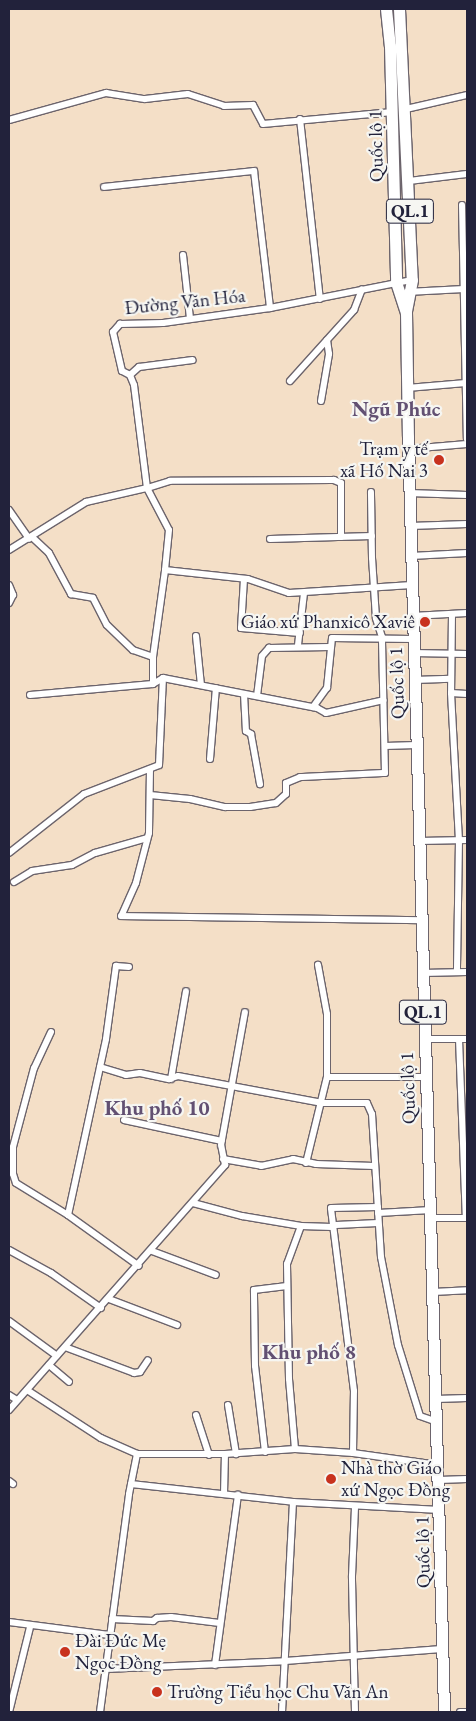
<!DOCTYPE html>
<meta charset="utf-8">
<style>
body{margin:0}
#map{position:relative;width:476px;height:1721px;overflow:hidden;background:#f4dfc7;font-family:"EB Garamond",serif}
div>[style]{position:absolute}
[style*='--x']{left:calc(var(--x)*1px);top:calc(var(--y)*1px);width:calc(var(--w)*1px);rotate:calc(var(--a)*1deg)}
.roads{filter:drop-shadow(1px 0 #6c646c) drop-shadow(-1px 0 #6c646c) drop-shadow(0 1px #6c646c) drop-shadow(0 -1px #6c646c)}
.street>*{height:6px;margin:-3px;padding:0 3px;transform-origin:3px;border-radius:3px;background:#fff}
.highway>*{height:11px;margin:-5.5px;padding:0 5.5px;transform-origin:5.5px;border-radius:5.5px;background:#fff}
.dots>*{width:14px;height:14px;translate:-50% -50%;box-sizing:border-box;border:2px solid #f6f6f2;border-radius:50%}
span{translate:-50% -50%;white-space:nowrap;text-align:center;line-height:1.15;-webkit-text-stroke:4.5px #f6f6f2;paint-order:stroke}
.shield-label span{padding:1px 4px;background:#f6f6f2;border:1px solid;border-radius:4px;-webkit-text-stroke-width:0}
.shield-label{font-size:18px;color:#22223b;font-weight:700}
.street-label{font-size:19px;color:#22223b}
.poi-label{font-size:19px;color:#22223b}
.right{translate:-100% -50%;text-align:right}
.left{translate:0 -50%;text-align:left}
.quarter-label{font-size:21px;color:#625072;font-weight:700}
.frame{position:absolute;inset:0;border:10px solid #22223b;pointer-events:none}
</style>
<div id="map">
<div class="roads">
<div class="street">
<i style="--x:406;--y:109;--w:63;--a:-12.9"></i>
<i style="--x:300;--y:119;--w:181;--a:83.7"></i>
<i style="--x:9;--y:120;--w:101;--a:-15.6"></i>
<i style="--x:106;--y:93;--w:39;--a:9"></i>
<i style="--x:145;--y:99;--w:43;--a:-6.6"></i>
<i style="--x:188;--y:94;--w:38;--a:18"></i>
<i style="--x:224;--y:106;--w:29;--a:-2"></i>
<i style="--x:253;--y:105;--w:21;--a:62"></i>
<i style="--x:263;--y:124;--w:130;--a:-5.3"></i>
<i style="--x:409;--y:181;--w:58;--a:-6.9"></i>
<i style="--x:104;--y:187;--w:151;--a:-6.1"></i>
<i style="--x:254;--y:171;--w:138;--a:83.3"></i>
<i style="--x:462;--y:205;--w:234;--a:88.8"></i>
<i style="--x:183;--y:255;--w:63;--a:83.7"></i>
<i style="--x:407;--y:292;--w:57;--a:-3"></i>
<i style="--x:130;--y:375;--w:12;--a:-42"></i>
<i style="--x:139;--y:367;--w:54;--a:-7.4"></i>
<i style="--x:290;--y:381;--w:96;--a:-48"></i>
<i style="--x:354;--y:310;--w:22;--a:-69"></i>
<i style="--x:407;--y:388;--w:59;--a:-4.8"></i>
<i style="--x:321;--y:401;--w:48;--a:-80.3"></i>
<i style="--x:329;--y:354;--w:14;--a:-98"></i>
<i style="--x:408;--y:449;--w:59;--a:-4.8"></i>
<i style="--x:409;--y:493;--w:58;--a:2"></i>
<i style="--x:9;--y:510;--w:35;--a:55"></i>
<i style="--x:410;--y:526;--w:57;--a:-2"></i>
<i style="--x:32;--y:537;--w:23;--a:43"></i>
<i style="--x:49;--y:553;--w:47;--a:61.8"></i>
<i style="--x:71;--y:594;--w:22;--a:10"></i>
<i style="--x:93;--y:598;--w:30;--a:63"></i>
<i style="--x:107;--y:625;--w:36;--a:44"></i>
<i style="--x:133;--y:650;--w:21;--a:19"></i>
<i style="--x:341;--y:537;--w:54;--a:-90"></i>
<i style="--x:341;--y:483;--w:8;--a:-157"></i>
<i style="--x:334;--y:480;--w:164;--a:179.7"></i>
<i style="--x:170;--y:481;--w:24;--a:163"></i>
<i style="--x:147;--y:488;--w:104;--a:-97.2"></i>
<i style="--x:134;--y:385;--w:11;--a:-112"></i>
<i style="--x:130;--y:375;--w:9;--a:-153"></i>
<i style="--x:122;--y:371;--w:40;--a:-103"></i>
<i style="--x:113;--y:332;--w:11;--a:-49"></i>
<i style="--x:120;--y:324;--w:43;--a:-1.3"></i>
<i style="--x:163;--y:323;--w:108;--a:-8"></i>
<i style="--x:270;--y:308;--w:145;--a:-11.2"></i>
<i style="--x:270;--y:539;--w:102;--a:-1.7"></i>
<i style="--x:9;--y:550;--w:91;--a:-31.9"></i>
<i style="--x:86;--y:502;--w:63;--a:-12.9"></i>
<i style="--x:147;--y:488;--w:47;--a:62.4"></i>
<i style="--x:169;--y:530;--w:40;--a:95.7"></i>
<i style="--x:165;--y:570;--w:83;--a:6.2"></i>
<i style="--x:248;--y:579;--w:43;--a:18.9"></i>
<i style="--x:289;--y:593;--w:123;--a:-3.7"></i>
<i style="--x:411;--y:556;--w:56;--a:-3.1"></i>
<i style="--x:244;--y:579;--w:49;--a:93.5"></i>
<i style="--x:241;--y:628;--w:59;--a:4.8"></i>
<i style="--x:9;--y:585;--w:11;--a:68"></i>
<i style="--x:13;--y:595;--w:9;--a:117"></i>
<i style="--x:452;--y:614;--w:79;--a:90.7"></i>
<i style="--x:451;--y:693;--w:147;--a:86.9"></i>
<i style="--x:459;--y:840;--w:132;--a:90.9"></i>
<i style="--x:412;--y:616;--w:55;--a:-3.1"></i>
<i style="--x:196;--y:636;--w:49;--a:84.2"></i>
<i style="--x:298;--y:645;--w:52;--a:-83.4"></i>
<i style="--x:413;--y:653;--w:54;--a:1.1"></i>
<i style="--x:414;--y:680;--w:37;--a:-2"></i>
<i style="--x:153;--y:684;--w:27;--a:-90"></i>
<i style="--x:153;--y:657;--w:88;--a:-82.1"></i>
<i style="--x:451;--y:693;--w:16;--a:4"></i>
<i style="--x:244;--y:694;--w:37;--a:87"></i>
<i style="--x:246;--y:731;--w:6;--a:31"></i>
<i style="--x:251;--y:734;--w:51;--a:79.8"></i>
<i style="--x:30;--y:695;--w:123;--a:-5.1"></i>
<i style="--x:153;--y:684;--w:12;--a:-31"></i>
<i style="--x:163;--y:678;--w:157;--a:11"></i>
<i style="--x:317;--y:708;--w:10;--a:29"></i>
<i style="--x:326;--y:713;--w:59;--a:-12.6"></i>
<i style="--x:257;--y:696;--w:40;--a:-82.9"></i>
<i style="--x:262;--y:656;--w:11;--a:-49"></i>
<i style="--x:269;--y:648;--w:61;--a:-0.9"></i>
<i style="--x:313;--y:707;--w:24;--a:-54"></i>
<i style="--x:327;--y:688;--w:50;--a:-84.3"></i>
<i style="--x:332;--y:638;--w:81;--a:0.7"></i>
<i style="--x:385;--y:746;--w:31;--a:-2"></i>
<i style="--x:210;--y:759;--w:71;--a:-85.2"></i>
<i style="--x:150;--y:769;--w:64;--a:90.9"></i>
<i style="--x:149;--y:833;--w:52;--a:104.6"></i>
<i style="--x:136;--y:883;--w:36;--a:114"></i>
<i style="--x:121;--y:916;--w:300;--a:0.8"></i>
<i style="--x:150;--y:795;--w:40;--a:5.7"></i>
<i style="--x:190;--y:799;--w:36;--a:13"></i>
<i style="--x:225;--y:807;--w:25;--a:0"></i>
<i style="--x:250;--y:807;--w:26;--a:-9"></i>
<i style="--x:276;--y:803;--w:13;--a:-42"></i>
<i style="--x:286;--y:794;--w:11;--a:-90"></i>
<i style="--x:286;--y:783;--w:15;--a:-23"></i>
<i style="--x:300;--y:777;--w:85;--a:-2.7"></i>
<i style="--x:385;--y:773;--w:136;--a:-91.3"></i>
<i style="--x:382;--y:637;--w:20;--a:-108"></i>
<i style="--x:376;--y:618;--w:60;--a:-93.8"></i>
<i style="--x:372;--y:558;--w:66;--a:-90.9"></i>
<i style="--x:419;--y:841;--w:48;--a:-1.2"></i>
<i style="--x:9;--y:853;--w:95;--a:-38.2"></i>
<i style="--x:84;--y:794;--w:80;--a:-21.1"></i>
<i style="--x:159;--y:765;--w:87;--a:-87.4"></i>
<i style="--x:14;--y:882;--w:21;--a:-31"></i>
<i style="--x:32;--y:871;--w:40;--a:-8.5"></i>
<i style="--x:72;--y:865;--w:26;--a:-28"></i>
<i style="--x:95;--y:853;--w:54;--a:-16.1"></i>
<i style="--x:422;--y:973;--w:45;--a:-1.3"></i>
<i style="--x:51;--y:1032;--w:40;--a:115"></i>
<i style="--x:34;--y:1068;--w:82;--a:104.9"></i>
<i style="--x:13;--y:1147;--w:27;--a:90"></i>
<i style="--x:13;--y:1174;--w:9;--a:72"></i>
<i style="--x:16;--y:1183;--w:61;--a:31.6"></i>
<i style="--x:68;--y:1215;--w:87;--a:35.7"></i>
<i style="--x:424;--y:1039;--w:43;--a:0"></i>
<i style="--x:459;--y:1039;--w:179;--a:87.8"></i>
<i style="--x:100;--y:1067;--w:27;--a:17"></i>
<i style="--x:126;--y:1075;--w:14;--a:-8"></i>
<i style="--x:140;--y:1073;--w:30;--a:12"></i>
<i style="--x:169;--y:1079;--w:9;--a:-18"></i>
<i style="--x:178;--y:1076;--w:147;--a:10.6"></i>
<i style="--x:322;--y:1103;--w:45;--a:0"></i>
<i style="--x:367;--y:1103;--w:12;--a:66"></i>
<i style="--x:372;--y:1114;--w:143;--a:86.4"></i>
<i style="--x:381;--y:1257;--w:90;--a:79.1"></i>
<i style="--x:398;--y:1345;--w:74;--a:72.8"></i>
<i style="--x:420;--y:1416;--w:18;--a:19"></i>
<i style="--x:327;--y:1077;--w:98;--a:0"></i>
<i style="--x:171;--y:1079;--w:89;--a:-80.3"></i>
<i style="--x:124;--y:1120;--w:100;--a:12.1"></i>
<i style="--x:223;--y:1159;--w:39;--a:10"></i>
<i style="--x:261;--y:1166;--w:33;--a:-12"></i>
<i style="--x:293;--y:1159;--w:24;--a:12"></i>
<i style="--x:316;--y:1164;--w:58;--a:2"></i>
<i style="--x:306;--y:1163;--w:89;--a:-76.3"></i>
<i style="--x:327;--y:1077;--w:63;--a:-90"></i>
<i style="--x:327;--y:1014;--w:50;--a:-100.4"></i>
<i style="--x:193;--y:1203;--w:51;--a:14.9"></i>
<i style="--x:242;--y:1216;--w:60;--a:9.6"></i>
<i style="--x:301;--y:1226;--w:31;--a:2"></i>
<i style="--x:378;--y:1213;--w:53;--a:-3.2"></i>
<i style="--x:68;--y:1215;--w:180;--a:-77.8"></i>
<i style="--x:106;--y:1039;--w:74;--a:-82.2"></i>
<i style="--x:116;--y:966;--w:13;--a:4"></i>
<i style="--x:432;--y:1218;--w:35;--a:0"></i>
<i style="--x:336;--y:1225;--w:42;--a:-2.7"></i>
<i style="--x:9;--y:1250;--w:48;--a:28.7"></i>
<i style="--x:51;--y:1273;--w:61;--a:35"></i>
<i style="--x:152;--y:1251;--w:68;--a:20.6"></i>
<i style="--x:433;--y:1292;--w:34;--a:-3"></i>
<i style="--x:109;--y:1299;--w:73;--a:20.9"></i>
<i style="--x:9;--y:1321;--w:59;--a:36.1"></i>
<i style="--x:65;--y:1347;--w:74;--a:20.6"></i>
<i style="--x:134;--y:1373;--w:6;--a:-9"></i>
<i style="--x:140;--y:1372;--w:14;--a:-56"></i>
<i style="--x:49;--y:1365;--w:26;--a:40"></i>
<i style="--x:27;--y:1390;--w:88;--a:33"></i>
<i style="--x:101;--y:1438;--w:39;--a:24"></i>
<i style="--x:137;--y:1454;--w:88;--a:0"></i>
<i style="--x:225;--y:1454;--w:70;--a:-4.1"></i>
<i style="--x:295;--y:1449;--w:58;--a:3.9"></i>
<i style="--x:353;--y:1453;--w:86;--a:8"></i>
<i style="--x:9;--y:1395;--w:9;--a:32"></i>
<i style="--x:436;--y:1399;--w:31;--a:-2"></i>
<i style="--x:228;--y:1405;--w:50;--a:80.7"></i>
<i style="--x:9;--y:1410;--w:327;--a:-48.6"></i>
<i style="--x:225;--y:1165;--w:20;--a:-101"></i>
<i style="--x:221;--y:1145;--w:135;--a:-79.8"></i>
<i style="--x:196;--y:1415;--w:42;--a:72"></i>
<i style="--x:295;--y:1449;--w:70;--a:-94.9"></i>
<i style="--x:289;--y:1379;--w:115;--a:-91"></i>
<i style="--x:287;--y:1264;--w:40;--a:-69.8"></i>
<i style="--x:265;--y:1452;--w:87;--a:-96.6"></i>
<i style="--x:255;--y:1366;--w:76;--a:-90.8"></i>
<i style="--x:254;--y:1290;--w:33;--a:-7"></i>
<i style="--x:353;--y:1453;--w:62;--a:-89.1"></i>
<i style="--x:354;--y:1391;--w:184;--a:-97.2"></i>
<i style="--x:331;--y:1208;--w:47;--a:-1.2"></i>
<i style="--x:439;--y:1480;--w:28;--a:-2"></i>
<i style="--x:9;--y:1481;--w:5;--a:37"></i>
<i style="--x:131;--y:1484;--w:163;--a:6.3"></i>
<i style="--x:293;--y:1502;--w:147;--a:3.1"></i>
<i style="--x:224;--y:1494;--w:40;--a:-88.6"></i>
<i style="--x:112;--y:1619;--w:41;--a:2.8"></i>
<i style="--x:153;--y:1621;--w:5;--a:-37"></i>
<i style="--x:157;--y:1618;--w:14;--a:-4"></i>
<i style="--x:171;--y:1617;--w:49;--a:7"></i>
<i style="--x:9;--y:1622;--w:101;--a:7.4"></i>
<i style="--x:215;--y:1665;--w:172;--a:-82.3"></i>
<i style="--x:105;--y:1669;--w:180;--a:-2.5"></i>
<i style="--x:285;--y:1661;--w:157;--a:-4.4"></i>
<i style="--x:9;--y:1712;--w:88;--a:-76.1"></i>
<i style="--x:100;--y:1712;--w:220;--a:-82.4"></i>
<i style="--x:129;--y:1494;--w:41;--a:-78.7"></i>
<i style="--x:282;--y:1712;--w:210;--a:-87"></i>
<i style="--x:355;--y:1712;--w:136;--a:-91.3"></i>
<i style="--x:352;--y:1576;--w:70;--a:-87.5"></i>
<i style="--x:460;--y:1712;--w:7;--a:0"></i>
</div>
<div class="highway">
<i style="--x:386;--y:9;--w:37;--a:84"></i>
<i style="--x:390;--y:46;--w:236;--a:88.5"></i>
<i style="--x:396;--y:282;--w:29;--a:72"></i>
<i style="--x:399;--y:9;--w:271;--a:87.3"></i>
<i style="--x:412;--y:280;--w:33;--a:101"></i>
<i style="--x:406;--y:312;--w:125;--a:89.1"></i>
<i style="--x:408;--y:437;--w:1276;--a:88.38"></i>
</div>
</div>
<div class="dots">
<i style="left:439px;top:460px;background:#c8321e"></i>
<i style="left:425px;top:622px;background:#c8321e"></i>
<i style="left:331px;top:1479px;background:#c8321e"></i>
<i style="left:65px;top:1652px;background:#c8321e"></i>
<i style="left:157px;top:1692px;background:#c8321e"></i>
</div>
<div class="shield-label">
<span style="left:410px;top:211px">QL.1</span>
<span style="left:423px;top:1012px">QL.1</span>
</div>
<div class="street-label">
<span style="left:376px;top:146px;rotate:-91deg">Quốc lộ 1</span>
<span style="left:185px;top:302px;rotate:-6deg">Đường Văn Hóa</span>
<span style="left:397px;top:683px;rotate:-92deg">Quốc lộ 1</span>
<span style="left:408px;top:1088px;rotate:-92deg">Quốc lộ 1</span>
<span style="left:423px;top:1552px;rotate:-91deg">Quốc lộ 1</span>
</div>
<div class="poi-label">
<span class="right" style="left:428px;top:460px">Trạm y tế<br>xã Hố Nai 3</span>
<span class="right" style="left:415px;top:622px">Giáo xứ Phanxicô Xaviê</span>
<span class="left" style="left:341px;top:1479px">Nhà thờ Giáo<br>xứ Ngọc Đồng</span>
<span class="left" style="left:75px;top:1652px">Đài Đức Mẹ<br>Ngọc Đồng</span>
<span class="left" style="left:167px;top:1692px">Trường Tiểu học Chu Văn An</span>
</div>
<div class="quarter-label">
<span style="left:396px;top:409px">Ngũ Phúc</span>
<span style="left:157px;top:1108px">Khu phố 10</span>
<span style="left:309px;top:1352px">Khu phố 8</span>
</div>
<div class="frame"></div>
</div>
